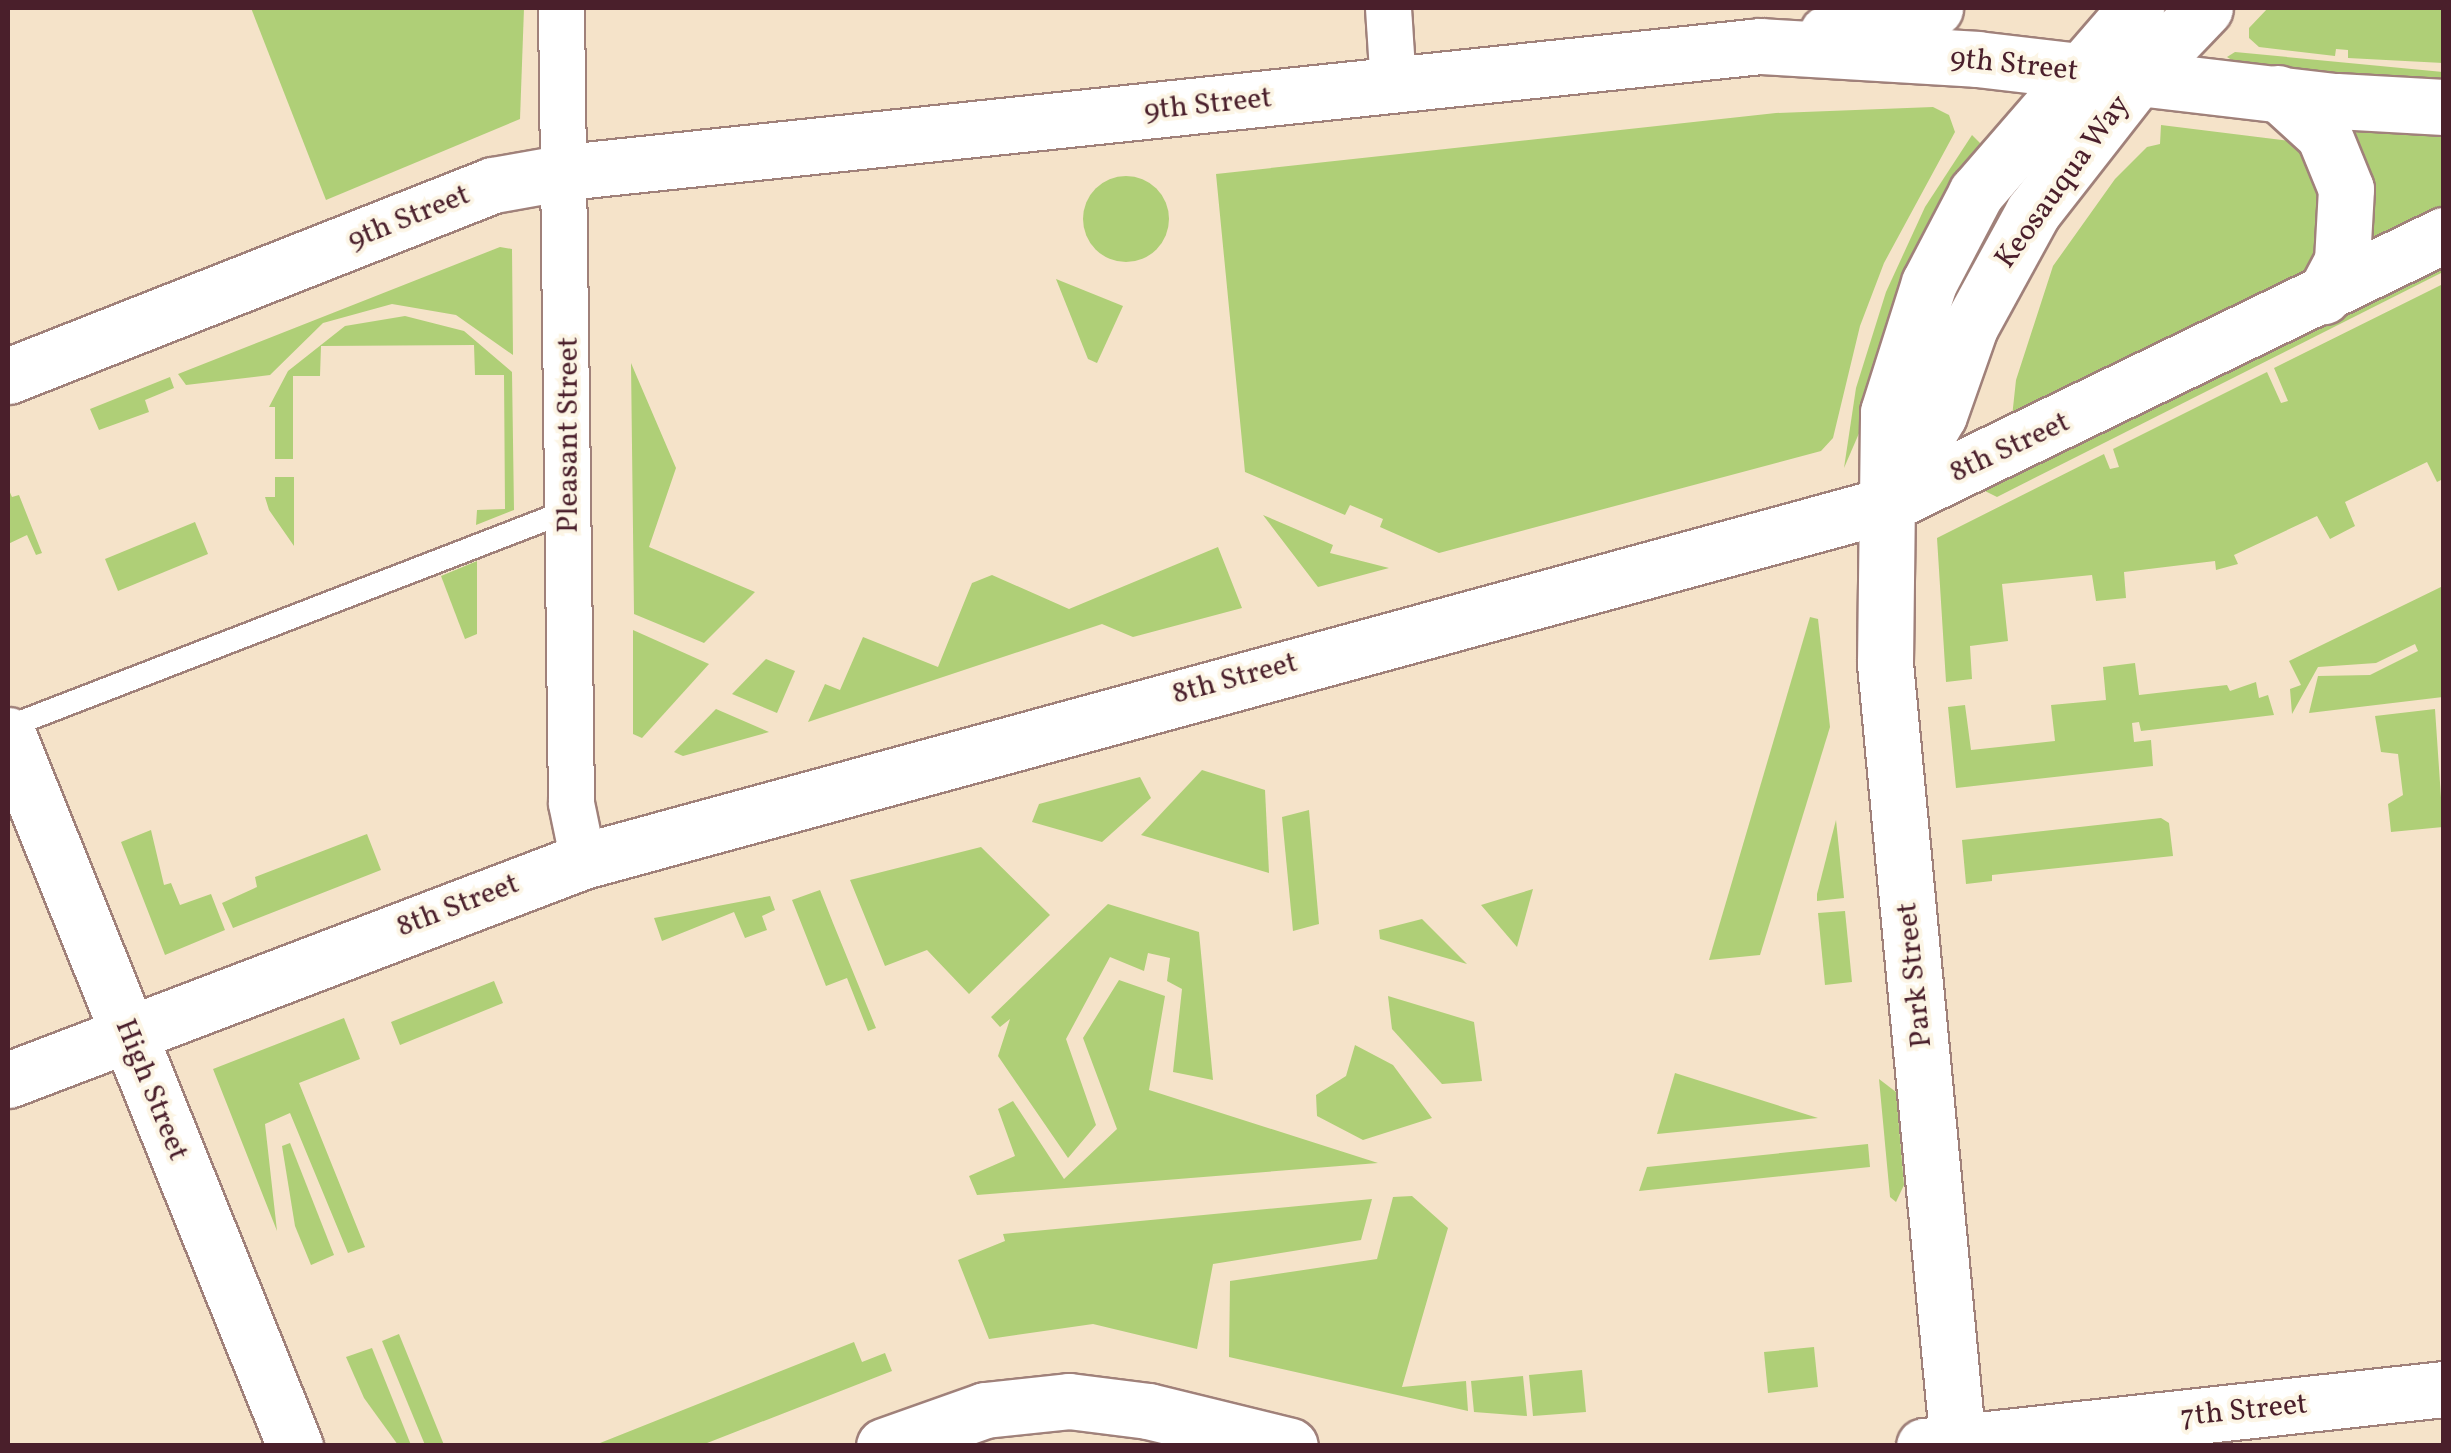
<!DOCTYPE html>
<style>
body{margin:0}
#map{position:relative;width:2451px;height:1453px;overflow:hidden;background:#f5e3c9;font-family:Vollkorn,serif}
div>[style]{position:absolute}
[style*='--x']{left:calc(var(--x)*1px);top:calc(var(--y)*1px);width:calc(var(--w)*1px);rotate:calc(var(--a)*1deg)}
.green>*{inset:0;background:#afcf77}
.round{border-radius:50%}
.roads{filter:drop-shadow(2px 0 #a0817a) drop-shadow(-2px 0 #a0817a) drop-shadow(0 2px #a0817a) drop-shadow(0 -2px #a0817a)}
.lane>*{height:22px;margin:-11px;padding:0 11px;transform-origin:11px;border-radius:11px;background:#fff}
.street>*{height:45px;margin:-22.5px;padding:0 22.5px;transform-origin:22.5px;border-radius:22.5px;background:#fff}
.secondary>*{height:55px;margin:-27.5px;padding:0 27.5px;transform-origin:27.5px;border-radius:27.5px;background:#fff}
span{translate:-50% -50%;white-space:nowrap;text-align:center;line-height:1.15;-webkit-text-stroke:8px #fcf5e5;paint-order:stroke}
.street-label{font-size:30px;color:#4a1f2b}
.frame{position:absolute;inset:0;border:10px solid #4a1f2b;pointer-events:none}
</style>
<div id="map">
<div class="green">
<i style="clip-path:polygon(251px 8px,524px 8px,520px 119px,326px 200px)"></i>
<i style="clip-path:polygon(2268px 8px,2443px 8px,2443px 63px,2348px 58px,2348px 50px,2336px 49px,2335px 56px,2259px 47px,2249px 38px,2249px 28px)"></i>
<i style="clip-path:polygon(2235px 52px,2443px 72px,2443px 85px,2240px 65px,2227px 57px)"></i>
<i style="clip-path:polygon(1933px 107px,1949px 115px,1955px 132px,1884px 263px,1860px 326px,1833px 438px,1821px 451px,1439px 553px,1380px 527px,1383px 519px,1350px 505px,1345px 515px,1245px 472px,1216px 174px,1776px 113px)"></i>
<i style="clip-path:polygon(2161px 125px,2299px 142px,2322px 171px,2325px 236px,2306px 271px,2012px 417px,2016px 380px,2053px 266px,2115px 179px,2147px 147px,2160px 144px)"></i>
<i style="clip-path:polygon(2349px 129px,2443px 129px,2443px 208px,2370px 243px)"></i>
<i style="clip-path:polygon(1972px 135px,1983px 146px,1844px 468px,1856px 388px,1886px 292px,1925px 207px)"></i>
<i class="round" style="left:1083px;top:176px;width:86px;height:86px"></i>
<i style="clip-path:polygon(500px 247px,512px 249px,513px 355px,456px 315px,392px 304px,323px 323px,270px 375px,186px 385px,178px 374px)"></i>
<i style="clip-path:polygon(2443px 261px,2443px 272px,1997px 497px,1983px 490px)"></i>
<i style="clip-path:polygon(1056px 279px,1123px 306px,1097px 363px,1088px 359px)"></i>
<i style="clip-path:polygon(2443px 284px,2443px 479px,2437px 482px,2427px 462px,2345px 502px,2355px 526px,2330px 539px,2317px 516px,2234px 555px,2238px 564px,2216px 570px,2215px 561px,2124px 572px,2126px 598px,2096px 601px,2092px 575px,2002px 584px,2008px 641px,1970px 646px,1972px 679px,1946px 682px,1937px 538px,2104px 454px,2110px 469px,2119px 467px,2113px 449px,2267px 372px,2281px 403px,2288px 401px,2274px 368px)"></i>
<i style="clip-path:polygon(405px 316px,464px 331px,512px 372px,514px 510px,476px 525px,477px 510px,505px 509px,504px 375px,475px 375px,474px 345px,321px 346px,320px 376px,293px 376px,293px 459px,275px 459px,275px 407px,269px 407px,288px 371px,345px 326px)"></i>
<i style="clip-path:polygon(631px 363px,676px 468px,649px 547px,755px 592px,704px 643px,634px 614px)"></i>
<i style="clip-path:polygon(170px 377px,174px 388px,145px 400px,149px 412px,99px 430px,90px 409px)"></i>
<i style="clip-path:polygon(275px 477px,294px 477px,294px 546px,269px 510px,265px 497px,275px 497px)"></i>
<i style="clip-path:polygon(8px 488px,12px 497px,19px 495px,42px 553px,36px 555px,27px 535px,8px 544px)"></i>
<i style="clip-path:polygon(1263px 515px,1333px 545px,1330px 553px,1389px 568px,1318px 587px)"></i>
<i style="clip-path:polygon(195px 522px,208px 554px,118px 591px,105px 559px)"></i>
<i style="clip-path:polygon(1218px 547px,1242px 608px,1133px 637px,1102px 624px,808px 722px,825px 684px,840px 690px,863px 637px,938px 667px,972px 583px,992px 575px,1069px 609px)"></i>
<i style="clip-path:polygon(477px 561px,477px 634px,465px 639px,441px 576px)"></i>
<i style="clip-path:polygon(2443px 586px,2443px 697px,2309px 713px,2318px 676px,2370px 675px,2418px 651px,2415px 644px,2376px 663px,2318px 667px,2292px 714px,2290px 689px,2301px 685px,2289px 661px)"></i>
<i style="clip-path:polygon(1810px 617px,1818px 619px,1830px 727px,1760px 955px,1709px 960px)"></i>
<i style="clip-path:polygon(633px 630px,709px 664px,642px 738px,633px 734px)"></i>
<i style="clip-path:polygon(766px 659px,795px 671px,777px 713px,732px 694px)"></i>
<i style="clip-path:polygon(2135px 663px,2139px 695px,2227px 685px,2230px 691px,2256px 682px,2259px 698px,2268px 695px,2274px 715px,2141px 731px,2139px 722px,2132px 723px,2134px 742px,2151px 740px,2153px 766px,1956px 788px,1948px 707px,1965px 705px,1971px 750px,2055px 741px,2051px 705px,2106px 700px,2103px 667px)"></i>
<i style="clip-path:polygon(716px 709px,769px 732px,683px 756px,674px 752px)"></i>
<i style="clip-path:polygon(2435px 709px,2443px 827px,2391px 832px,2388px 804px,2403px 795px,2398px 754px,2381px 752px,2375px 716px)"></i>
<i style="clip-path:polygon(1202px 770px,1265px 790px,1269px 873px,1141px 835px)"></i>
<i style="clip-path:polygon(1140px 777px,1151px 798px,1102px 842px,1032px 822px,1039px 804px)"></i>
<i style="clip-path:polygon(1309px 810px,1319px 924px,1293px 931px,1282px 817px)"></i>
<i style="clip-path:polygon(2161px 818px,2169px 823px,2173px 856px,1992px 875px,1992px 881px,1966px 884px,1962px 840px)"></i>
<i style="clip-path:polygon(1836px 820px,1844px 898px,1817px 901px,1817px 894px)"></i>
<i style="clip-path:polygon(151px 830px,164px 885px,171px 883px,180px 905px,211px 894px,225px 930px,165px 955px,121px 842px)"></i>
<i style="clip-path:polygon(367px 834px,381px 870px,233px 928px,222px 903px,257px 887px,255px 877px)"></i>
<i style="clip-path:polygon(981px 847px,1050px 915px,969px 994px,927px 950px,885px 966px,850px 880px)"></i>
<i style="clip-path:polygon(1533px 889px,1517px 947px,1481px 905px)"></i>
<i style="clip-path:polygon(820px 890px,833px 923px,876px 1028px,868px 1031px,847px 978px,826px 986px,792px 900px)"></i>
<i style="clip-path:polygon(770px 896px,775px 910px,762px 916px,767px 930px,745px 938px,734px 912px,662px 941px,654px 918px)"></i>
<i style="clip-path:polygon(1108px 904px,1199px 932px,1213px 1080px,1173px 1072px,1182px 989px,1167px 981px,1170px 958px,1148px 953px,1144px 971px,1110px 957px,1066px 1039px,1096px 1125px,1068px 1158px,998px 1056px,1010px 1019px,1000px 1027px,991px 1017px)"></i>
<i style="clip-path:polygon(1845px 911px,1852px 982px,1825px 985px,1818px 913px)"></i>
<i style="clip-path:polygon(1422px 919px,1467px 964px,1380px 939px,1379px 930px)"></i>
<i style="clip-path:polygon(1119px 980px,1165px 996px,1149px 1090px,1378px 1163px,977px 1195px,969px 1176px,1015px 1156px,998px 1109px,1013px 1101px,1064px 1179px,1117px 1129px,1083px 1038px)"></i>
<i style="clip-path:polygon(494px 981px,503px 1003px,400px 1045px,391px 1022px)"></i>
<i style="clip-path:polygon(1388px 996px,1474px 1022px,1482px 1081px,1442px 1084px,1392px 1029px)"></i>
<i style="clip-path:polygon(344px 1018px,360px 1059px,299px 1083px,365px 1247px,348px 1253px,290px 1113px,265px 1124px,277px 1231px,213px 1069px)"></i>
<i style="clip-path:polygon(1355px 1045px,1393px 1065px,1432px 1118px,1363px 1140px,1317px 1116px,1316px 1095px,1346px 1076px)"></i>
<i style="clip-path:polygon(1675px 1073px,1818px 1118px,1657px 1134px)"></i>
<i style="clip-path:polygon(1879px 1079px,1896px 1092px,1904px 1185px,1896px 1202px,1890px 1197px)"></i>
<i style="clip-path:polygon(290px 1143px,334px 1255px,311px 1265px,295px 1226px,282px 1146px)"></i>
<i style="clip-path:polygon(1868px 1144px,1870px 1167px,1639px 1191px,1647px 1167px)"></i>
<i style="clip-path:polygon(1412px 1196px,1448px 1228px,1402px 1387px,1466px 1381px,1468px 1411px,1229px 1357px,1230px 1281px,1377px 1259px,1393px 1197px)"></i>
<i style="clip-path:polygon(1372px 1199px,1361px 1240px,1213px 1264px,1197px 1349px,1093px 1324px,989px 1339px,958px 1260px,1005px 1241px,1003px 1234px)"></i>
<i style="clip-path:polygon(399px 1334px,444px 1445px,425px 1445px,382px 1341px)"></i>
<i style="clip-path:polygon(854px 1342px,862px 1362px,885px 1353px,892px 1371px,702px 1445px,595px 1445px)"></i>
<i style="clip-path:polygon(1814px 1347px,1818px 1387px,1768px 1393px,1764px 1352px)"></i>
<i style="clip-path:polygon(372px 1348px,411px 1445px,398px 1445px,364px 1398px,346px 1357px)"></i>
<i style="clip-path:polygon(1582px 1370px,1586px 1412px,1533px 1416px,1529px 1375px)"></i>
<i style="clip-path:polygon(1523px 1376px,1527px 1416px,1474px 1412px,1471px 1381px)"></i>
</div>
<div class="roads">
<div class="lane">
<i style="--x:8;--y:727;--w:602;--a:-21.11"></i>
</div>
<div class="street">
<i style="--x:561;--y:8;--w:795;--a:89.28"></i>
<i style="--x:571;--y:803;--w:59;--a:78.3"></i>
<i style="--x:1388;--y:8;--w:77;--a:86.3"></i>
</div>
<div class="secondary">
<i style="--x:1827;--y:33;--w:111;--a:-13"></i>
<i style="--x:2278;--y:93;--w:62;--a:42.4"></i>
<i style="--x:2324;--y:135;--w:58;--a:67.8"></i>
<i style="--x:2346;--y:189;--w:72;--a:93.2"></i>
<i style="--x:2342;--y:261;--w:40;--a:118"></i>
<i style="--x:8;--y:376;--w:521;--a:-21.5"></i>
<i style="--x:493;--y:185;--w:74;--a:-10.1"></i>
<i style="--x:566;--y:172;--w:1201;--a:-6.02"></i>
<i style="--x:1760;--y:46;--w:217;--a:3.4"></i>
<i style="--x:1977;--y:59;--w:362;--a:6.7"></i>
<i style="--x:2337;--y:101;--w:107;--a:3.2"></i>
<i style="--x:1886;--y:505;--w:104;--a:-59.5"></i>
<i style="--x:1939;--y:415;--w:93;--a:-70.6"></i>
<i style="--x:1970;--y:327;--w:131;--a:-61.3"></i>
<i style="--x:2033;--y:212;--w:169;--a:-52"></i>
<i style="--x:2137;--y:79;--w:98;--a:-46.2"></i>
<i style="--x:8;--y:735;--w:767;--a:68.02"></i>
<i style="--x:8;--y:1080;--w:615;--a:-20.85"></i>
<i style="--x:583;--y:861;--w:1351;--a:-15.28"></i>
<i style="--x:1886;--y:505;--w:620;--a:-25.82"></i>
<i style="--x:884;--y:1446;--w:107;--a:-19.6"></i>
<i style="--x:985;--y:1410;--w:84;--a:-6.1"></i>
<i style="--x:1069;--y:1401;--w:80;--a:7.2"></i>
<i style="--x:1148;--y:1411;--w:146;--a:13.8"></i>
<i style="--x:1924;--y:1446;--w:523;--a:-6.26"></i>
<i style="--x:1958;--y:1446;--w:786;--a:-95.33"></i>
<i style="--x:1885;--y:663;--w:251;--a:-89.3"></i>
<i style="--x:1888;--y:412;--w:135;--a:-72.4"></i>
<i style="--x:1929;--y:283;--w:102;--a:-62.4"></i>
<i style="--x:1976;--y:193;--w:245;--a:-49.1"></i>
</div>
</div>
<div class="street-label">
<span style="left:2014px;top:65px;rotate:6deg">9th Street</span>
<span style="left:1208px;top:105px;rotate:-6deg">9th Street</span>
<span style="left:2063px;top:182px;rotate:-54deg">Keosauqua Way</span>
<span style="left:409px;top:218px;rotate:-22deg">9th Street</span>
<span style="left:569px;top:435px;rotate:-90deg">Pleasant Street</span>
<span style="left:2010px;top:448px;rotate:-25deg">8th Street</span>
<span style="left:1235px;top:679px;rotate:-15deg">8th Street</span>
<span style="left:458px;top:906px;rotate:-21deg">8th Street</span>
<span style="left:1915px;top:975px;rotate:-96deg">Park Street</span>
<span style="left:151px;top:1090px;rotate:68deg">High Street</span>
<span style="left:2244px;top:1411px;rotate:-6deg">7th Street</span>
</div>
<div class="frame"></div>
</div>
